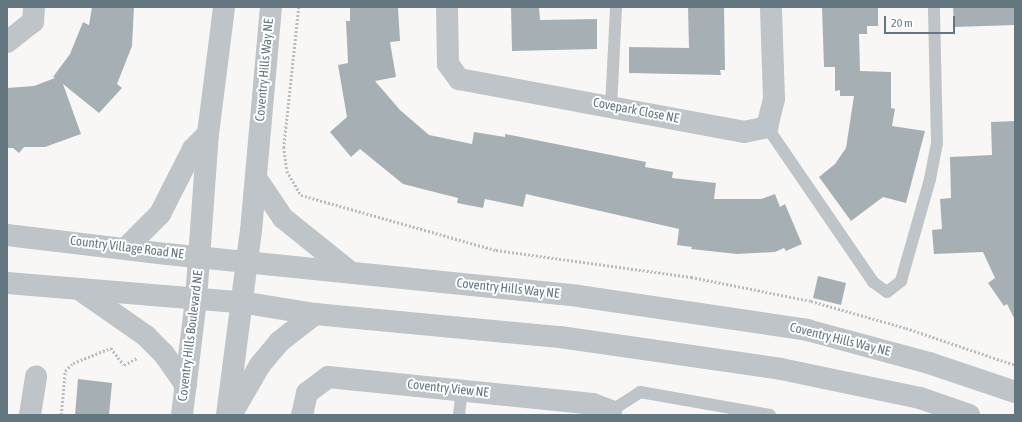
<!DOCTYPE html>
<style>
body{margin:0}
#map{position:relative;width:1022px;height:422px;overflow:hidden;background:#f8f7f5;font-family:"Asap Condensed",sans-serif}
div>[style]{position:absolute}
[style*='--x']{left:calc(var(--x)*1px);top:calc(var(--y)*1px);width:calc(var(--w)*1px);rotate:calc(var(--a)*1deg)}
.building>*{inset:0;background:#a6b0b4}
.path>*{height:2.5px;margin-top:-1.25px;transform-origin:0;background:repeating-linear-gradient(90deg,#b9bdbf 0 2px,transparent 0 4px)}
.service>*{height:12px;margin:-6px;padding:0 6px;transform-origin:6px;border-radius:6px;background:#bec4c7}
.minor>*{height:22px;margin:-11px;padding:0 11px;transform-origin:11px;border-radius:11px;background:#bec4c7}
.tertiary>*{height:22px;margin:-11px;padding:0 11px;transform-origin:11px;border-radius:11px;background:#bec4c7}
span{translate:-50% -50%;white-space:nowrap;text-align:center;line-height:1.15;-webkit-text-stroke:4px #fff;paint-order:stroke}
.street-label{font-size:13px;color:#64767f}
.frame{position:absolute;inset:0;border:8px solid #64767f;pointer-events:none}
.scale{position:absolute;left:884px;top:16px;width:71px;height:18px;box-sizing:border-box;border:2px solid #64767f;border-top:0;padding-left:5px;font-size:12px;line-height:14px;white-space:nowrap;color:#64767f;-webkit-text-stroke:3px #fff;paint-order:stroke}
</style>
<div id="map">
<div class="building">
<i style="clip-path:polygon(92px 7px,134px 7px,132px 46px,117px 84px,122px 88px,99px 113px,63px 84px,81px 134px,45px 147px,24px 147px,19px 153px,13px 148px,7px 148px,7px 88px,34px 86px,55px 78px,53px 77px,70px 54px,83px 22px,89px 25px)"></i>
<i style="clip-path:polygon(350px 7px,398px 7px,400px 41px,390px 42px,396px 77px,375px 81px,400px 110px,429px 135px,472px 144px,474px 132px,505px 137px,505px 134px,646px 162px,645px 167px,673px 172px,672px 178px,716px 183px,714px 199px,761px 199px,775px 194px,780px 207px,785px 204px,802px 244px,786px 251px,784px 248px,775px 252px,737px 254px,691px 249px,692px 247px,677px 245px,679px 229px,526px 194px,523px 207px,485px 199px,483px 208px,457px 203px,458px 198px,403px 184px,360px 149px,351px 157px,330px 132px,347px 117px,338px 65px,348px 63px,346px 21px,350px 21px)"></i>
<i style="clip-path:polygon(511px 7px,539px 7px,540px 20px,597px 19px,597px 49px,512px 51px)"></i>
<i style="clip-path:polygon(688px 7px,724px 7px,725px 70px,720px 70px,721px 75px,629px 73px,629px 47px,689px 48px)"></i>
<i style="clip-path:polygon(822px 7px,878px 7px,878px 26px,867px 26px,867px 34px,859px 34px,860px 71px,891px 72px,891px 108px,895px 109px,892px 126px,925px 131px,906px 203px,883px 197px,851px 221px,819px 177px,835px 164px,846px 148px,854px 96px,840px 96px,840px 90px,835px 91px,835px 67px,824px 67px)"></i>
<i style="clip-path:polygon(953px 7px,1015px 7px,1015px 25px,954px 27px)"></i>
<i style="clip-path:polygon(1015px 121px,1015px 320px,1007px 304px,1004px 306px,988px 283px,995px 278px,983px 252px,934px 254px,932px 230px,942px 229px,940px 199px,951px 198px,950px 157px,992px 155px,991px 122px)"></i>
<i style="clip-path:polygon(818px 276px,846px 283px,841px 305px,813px 298px)"></i>
<i style="clip-path:polygon(78px 379px,112px 383px,109px 415px,75px 415px)"></i>
</div>
<div class="path">
<i style="--x:299;--y:7;--w:141;--a:96.1"></i>
<i style="--x:284;--y:147;--w:24;--a:83"></i>
<i style="--x:287;--y:171;--w:28;--a:60"></i>
<i style="--x:301;--y:195;--w:203;--a:15.8"></i>
<i style="--x:496;--y:250;--w:197;--a:7.9"></i>
<i style="--x:691;--y:277;--w:122;--a:11.3"></i>
<i style="--x:811;--y:301;--w:99;--a:15.9"></i>
<i style="--x:906;--y:328;--w:115;--a:18.7"></i>
<i style="--x:61;--y:415;--w:44;--a:-84.8"></i>
<i style="--x:65;--y:371;--w:11;--a:-45"></i>
<i style="--x:73;--y:363;--w:41;--a:-21.5"></i>
<i style="--x:111;--y:348;--w:21;--a:53"></i>
<i style="--x:124;--y:365;--w:15;--a:-28"></i>
</div>
<div class="service">
<i style="--x:611;--y:107;--w:100;--a:-87.1"></i>
<i style="--x:767;--y:127;--w:188;--a:55.6"></i>
<i style="--x:873;--y:282;--w:17;--a:36"></i>
<i style="--x:887;--y:292;--w:18;--a:-38"></i>
<i style="--x:901;--y:281;--w:106;--a:-74.1"></i>
<i style="--x:930;--y:179;--w:37;--a:-79"></i>
<i style="--x:937;--y:143;--w:136;--a:-91.3"></i>
<i style="--x:611;--y:411;--w:35;--a:-33"></i>
<i style="--x:640;--y:392;--w:132;--a:10"></i>
<i style="--x:459;--y:415;--w:24;--a:-83"></i>
</div>
<div class="minor">
<i style="--x:447;--y:7;--w:57;--a:89"></i>
<i style="--x:448;--y:64;--w:19;--a:54"></i>
<i style="--x:459;--y:79;--w:290;--a:10.5"></i>
<i style="--x:744;--y:132;--w:24;--a:-12"></i>
<i style="--x:767;--y:127;--w:29;--a:-76"></i>
<i style="--x:774;--y:99;--w:92;--a:-91.9"></i>
<i style="--x:7;--y:42;--w:33;--a:-38"></i>
<i style="--x:33;--y:22;--w:15;--a:-86"></i>
<i style="--x:30;--y:415;--w:39;--a:-81"></i>
<i style="--x:302;--y:415;--w:23;--a:-77"></i>
<i style="--x:307;--y:393;--w:26;--a:-37"></i>
<i style="--x:328;--y:377;--w:266;--a:5.8"></i>
<i style="--x:593;--y:404;--w:19;--a:21"></i>
<i style="--x:611;--y:411;--w:4;--a:90"></i>
</div>
<div class="tertiary">
<i style="--x:256;--y:178;--w:48;--a:56"></i>
<i style="--x:283;--y:218;--w:85;--a:38.8"></i>
<i style="--x:7;--y:235;--w:161;--a:6.8"></i>
<i style="--x:167;--y:254;--w:413;--a:5.8"></i>
<i style="--x:578;--y:296;--w:232;--a:8.4"></i>
<i style="--x:807;--y:330;--w:126;--a:15.1"></i>
<i style="--x:929;--y:363;--w:91;--a:18.6"></i>
<i style="--x:126;--y:248;--w:48;--a:-45"></i>
<i style="--x:160;--y:214;--w:73;--a:-63.1"></i>
<i style="--x:193;--y:149;--w:21;--a:-45"></i>
<i style="--x:7;--y:283;--w:234;--a:4.7"></i>
<i style="--x:240;--y:302;--w:76;--a:9.1"></i>
<i style="--x:315;--y:314;--w:246;--a:5.4"></i>
<i style="--x:560;--y:337;--w:223;--a:8.2"></i>
<i style="--x:781;--y:369;--w:142;--a:11.8"></i>
<i style="--x:920;--y:398;--w:52;--a:19.1"></i>
<i style="--x:83;--y:292;--w:77;--a:34.9"></i>
<i style="--x:146;--y:336;--w:25;--a:45"></i>
<i style="--x:164;--y:354;--w:38;--a:55"></i>
<i style="--x:182;--y:415;--w:116;--a:-83.1"></i>
<i style="--x:196;--y:300;--w:166;--a:-85.9"></i>
<i style="--x:208;--y:134;--w:128;--a:-82.8"></i>
<i style="--x:227;--y:415;--w:186;--a:-82.6"></i>
<i style="--x:251;--y:231;--w:225;--a:-84.9"></i>
<i style="--x:231;--y:415;--w:58;--a:-59.9"></i>
<i style="--x:260;--y:365;--w:30;--a:-50"></i>
<i style="--x:279;--y:342;--w:46;--a:-37.9"></i>
</div>
<div class="street-label">
<span style="left:265px;top:70px;rotate:-85deg">Coventry Hills Way NE</span>
<span style="left:636px;top:111px;rotate:11deg">Covepark Close NE</span>
<span style="left:127px;top:248px;rotate:7deg">Country Village Road NE</span>
<span style="left:508px;top:289px;rotate:6deg">Coventry Hills Way NE</span>
<span style="left:191px;top:336px;rotate:-83deg">Coventry Hills Boulevard NE</span>
<span style="left:840px;top:340px;rotate:14deg">Coventry Hills Way NE</span>
<span style="left:448px;top:389px;rotate:6deg">Coventry View NE</span>
</div>
<div class="frame"></div>
<div class="scale">20 m</div>
</div>
